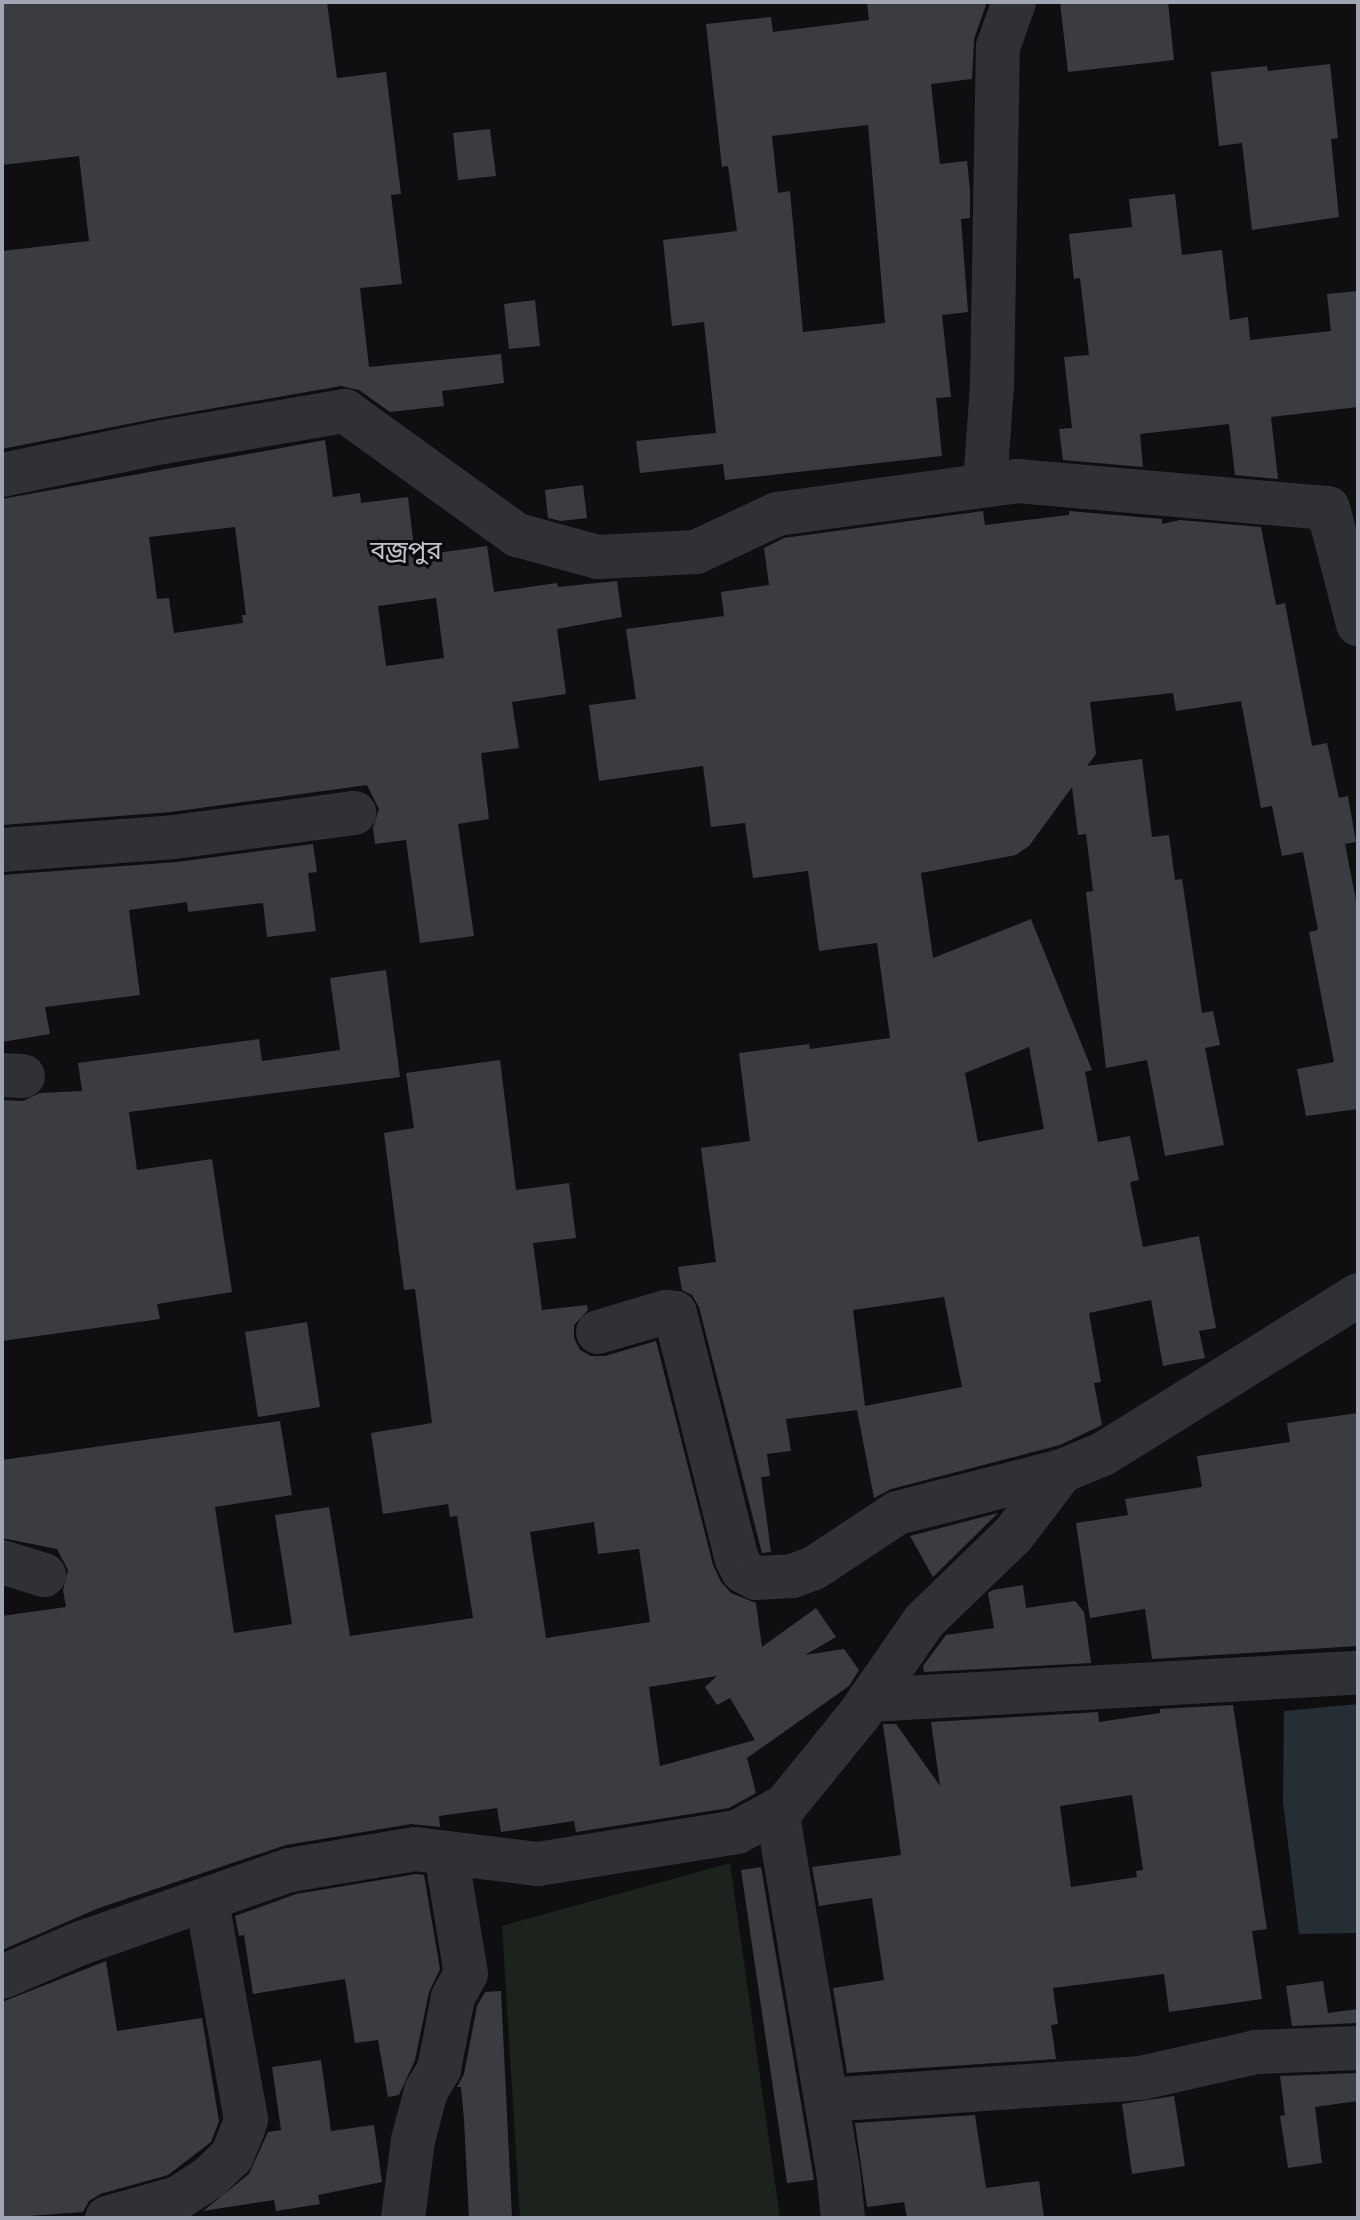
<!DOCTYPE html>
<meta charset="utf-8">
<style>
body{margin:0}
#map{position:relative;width:1360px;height:2220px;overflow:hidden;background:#0f0f11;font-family:"Golos Text","Noto Sans Bengali",sans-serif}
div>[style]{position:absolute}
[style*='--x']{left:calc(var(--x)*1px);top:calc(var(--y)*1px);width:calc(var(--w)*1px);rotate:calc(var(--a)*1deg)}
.green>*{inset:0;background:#1b231c}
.water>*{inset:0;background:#252e35}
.building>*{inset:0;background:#3b3c41}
.minor>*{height:44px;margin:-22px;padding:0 22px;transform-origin:22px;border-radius:22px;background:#303136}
span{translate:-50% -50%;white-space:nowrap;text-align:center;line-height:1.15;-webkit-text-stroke:6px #0a0a0c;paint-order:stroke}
.quarter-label{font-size:26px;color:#c0c4cf}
.frame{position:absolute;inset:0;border:4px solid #9fa5b3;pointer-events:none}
</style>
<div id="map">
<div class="green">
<i style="clip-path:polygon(730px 1863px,780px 2218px,520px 2218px,502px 1926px)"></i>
</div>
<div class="water">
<i style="clip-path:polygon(1358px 1704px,1358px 1933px,1299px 1934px,1283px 1802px,1284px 1711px)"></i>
</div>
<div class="building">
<i style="clip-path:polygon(2px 2px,327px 2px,337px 78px,386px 72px,401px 194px,391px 195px,402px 284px,360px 288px,369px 367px,501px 354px,504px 383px,442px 391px,444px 406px,390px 412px,359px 390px,341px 386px,158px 418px,2px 449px,2px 251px,89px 241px,79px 156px,2px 165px)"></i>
<i style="clip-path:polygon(evenodd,867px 2px,987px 2px,974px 39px,972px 79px,931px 84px,940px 164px,967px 161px,970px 190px,970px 218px,961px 219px,968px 312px,942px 315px,951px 397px,936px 398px,942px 456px,725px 480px,723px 464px,640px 473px,636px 441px,716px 433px,704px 322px,672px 326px,663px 240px,737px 231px,728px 166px,722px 167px,706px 24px,771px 17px,773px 32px,869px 20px,867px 2px,868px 125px,885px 323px,803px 332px,790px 191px,778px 193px,772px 136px,868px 125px)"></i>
<i style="clip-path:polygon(1060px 2px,1168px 2px,1174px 60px,1068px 72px)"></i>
<i style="clip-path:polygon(1330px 64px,1338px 138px,1331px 139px,1339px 217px,1252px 230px,1242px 143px,1219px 146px,1211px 72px,1267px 66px,1268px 71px)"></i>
<i style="clip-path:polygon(490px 129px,496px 176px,458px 180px,453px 133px)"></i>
<i style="clip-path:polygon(1175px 194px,1182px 255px,1222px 250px,1230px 320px,1248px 317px,1250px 340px,1331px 331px,1327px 294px,1358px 291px,1358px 407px,1271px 417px,1278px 479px,1235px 475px,1229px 424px,1140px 434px,1143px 467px,1063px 460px,1059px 429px,1072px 428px,1064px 357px,1089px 355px,1080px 278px,1074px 279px,1069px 234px,1132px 227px,1129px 199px)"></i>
<i style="clip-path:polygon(535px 300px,540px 346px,509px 349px,504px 304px)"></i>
<i style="clip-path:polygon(evenodd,325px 440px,333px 497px,360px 493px,361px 503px,408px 497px,415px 556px,487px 546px,494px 592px,557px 583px,558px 587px,617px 581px,622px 617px,557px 629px,566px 694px,512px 702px,519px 748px,481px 753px,489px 819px,458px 824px,474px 936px,420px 943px,406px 840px,375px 844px,373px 828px,379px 809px,367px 785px,171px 812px,2px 825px,2px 499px,325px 440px,235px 527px,246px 615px,242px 615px,243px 623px,174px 633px,169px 598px,157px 599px,149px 537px,235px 527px,325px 440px,436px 598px,444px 658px,386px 666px,378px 606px,436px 598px)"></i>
<i style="clip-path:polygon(583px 485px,587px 518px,561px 521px,548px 518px,545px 490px)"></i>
<i style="clip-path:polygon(evenodd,983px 511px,985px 525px,1069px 515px,1069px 511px,1162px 519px,1162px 524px,1180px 520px,1261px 527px,1276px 605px,1285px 603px,1312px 746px,1327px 743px,1339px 798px,1348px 796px,1356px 842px,1345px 844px,1358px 911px,1358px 1109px,1306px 1116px,1297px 1069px,1334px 1062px,1309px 932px,1318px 930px,1303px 852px,1282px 856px,1272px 806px,1261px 808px,1241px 701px,1176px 711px,1173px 693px,1090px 702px,1096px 754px,1087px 766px,1142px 759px,1152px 837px,1169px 835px,1175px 880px,1182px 879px,1202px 1013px,1213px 1011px,1220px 1045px,1205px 1048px,1224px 1145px,1165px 1156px,1147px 1060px,1106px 1068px,1086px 892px,1093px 891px,1086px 834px,1078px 835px,1072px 787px,1029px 846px,1016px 855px,921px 873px,933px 958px,1031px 919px,1092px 1070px,1085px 1072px,1098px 1142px,1130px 1136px,1139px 1180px,1130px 1182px,1143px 1247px,1199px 1236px,1216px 1328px,1199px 1331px,1205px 1358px,1163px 1366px,1151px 1300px,1089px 1313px,1101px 1382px,1094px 1383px,1102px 1425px,1060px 1445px,891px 1489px,874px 1498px,857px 1410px,786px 1419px,791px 1451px,767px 1454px,770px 1476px,761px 1477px,771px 1552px,762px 1553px,699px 1307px,692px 1295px,682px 1290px,678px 1267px,716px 1262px,701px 1148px,750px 1141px,739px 1053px,809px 1044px,810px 1049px,890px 1038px,877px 943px,819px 951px,808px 871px,753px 878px,745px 823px,711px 827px,703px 766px,599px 781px,589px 705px,636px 699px,626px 629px,724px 616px,721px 592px,769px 585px,764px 548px,784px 538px,983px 511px,1029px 1047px,1044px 1129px,978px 1142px,965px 1073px,1029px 1047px,983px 511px,944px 1297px,962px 1387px,865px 1406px,853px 1310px,944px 1297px)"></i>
<i style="clip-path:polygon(313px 844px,317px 872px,308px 873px,316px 931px,267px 937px,263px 903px,188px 912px,187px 902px,129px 910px,140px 995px,45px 1007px,50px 1034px,2px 1042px,2px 875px,177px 862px)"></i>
<i style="clip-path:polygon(386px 970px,400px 1077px,129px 1112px,137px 1170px,212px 1159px,232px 1292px,157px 1304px,160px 1319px,2px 1341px,2px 1100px,23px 1101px,40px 1093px,82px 1091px,78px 1063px,259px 1039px,262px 1061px,340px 1050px,330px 978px)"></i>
<i style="clip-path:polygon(evenodd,500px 1060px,516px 1190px,569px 1183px,576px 1238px,533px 1243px,542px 1310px,587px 1305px,588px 1310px,574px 1325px,574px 1338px,580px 1350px,591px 1356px,605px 1356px,656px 1341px,713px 1565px,721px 1582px,731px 1593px,756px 1603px,762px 1647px,816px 1608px,836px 1637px,805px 1655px,844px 1649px,859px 1670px,849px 1686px,747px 1758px,756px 1793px,729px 1808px,576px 1832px,574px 1821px,501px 1832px,497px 1808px,439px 1816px,440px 1827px,411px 1824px,286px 1845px,99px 1908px,2px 1950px,2px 1616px,66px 1607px,63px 1590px,68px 1570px,57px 1549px,2px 1538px,2px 1460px,280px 1421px,292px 1495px,215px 1507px,234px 1633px,292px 1624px,275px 1515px,329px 1507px,350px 1636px,473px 1618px,457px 1516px,450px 1517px,448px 1504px,383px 1514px,371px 1433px,432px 1423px,415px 1289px,404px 1290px,384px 1133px,414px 1128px,406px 1073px,500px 1060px,594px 1522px,598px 1554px,639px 1549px,650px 1622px,546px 1638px,530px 1532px,594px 1522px,500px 1060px,717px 1676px,705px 1687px,717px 1705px,730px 1698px,755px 1740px,660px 1766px,649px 1687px,717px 1676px)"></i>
<i style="clip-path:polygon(307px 1322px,320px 1407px,258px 1417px,245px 1332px)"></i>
<i style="clip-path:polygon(1358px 1413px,1358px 1646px,1152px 1659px,1145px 1609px,1090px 1618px,1076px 1523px,1128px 1515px,1125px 1499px,1202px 1487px,1197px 1456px,1290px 1442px,1287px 1423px)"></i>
<i style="clip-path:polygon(998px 1513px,933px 1577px,910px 1536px)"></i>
<i style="clip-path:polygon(1023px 1585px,1026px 1608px,1075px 1601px,1084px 1612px,1091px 1663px,924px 1672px,923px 1666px,946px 1635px,994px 1628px,988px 1593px,993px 1590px)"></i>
<i style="clip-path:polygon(evenodd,1233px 1705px,1267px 1929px,1252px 1931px,1262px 1999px,1169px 2012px,1164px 1974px,1053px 1988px,1058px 2024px,1051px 2025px,1056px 2059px,847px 2073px,833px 1988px,884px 1980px,872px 1898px,819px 1906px,812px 1867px,901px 1855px,883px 1724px,896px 1724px,940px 1786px,931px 1722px,1098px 1712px,1099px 1722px,1160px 1713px,1160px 1709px,1233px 1705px,1132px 1795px,1143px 1870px,1136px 1871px,1137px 1877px,1071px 1887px,1060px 1806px,1132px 1795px)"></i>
<i style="clip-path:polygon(761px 1867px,814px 2180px,787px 2183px,741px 1870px)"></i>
<i style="clip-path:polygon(416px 1874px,424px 1875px,440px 1969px,429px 1992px,415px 2060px,399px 2095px,388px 2097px,378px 2040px,355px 2043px,345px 1979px,253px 1994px,244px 1935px,239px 1936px,235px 1916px,296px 1894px)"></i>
<i style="clip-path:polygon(106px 1961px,117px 2031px,202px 2018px,219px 2121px,211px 2142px,168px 2175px,100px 2194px,89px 2201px,83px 2212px,2px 2218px,2px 2002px)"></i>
<i style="clip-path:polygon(1323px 1981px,1328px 2013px,1358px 2009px,1358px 2023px,1292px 2026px,1286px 1986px)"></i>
<i style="clip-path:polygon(501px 1991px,512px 2218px,469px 2218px,464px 2119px,461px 2087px,457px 2087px,464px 2074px,477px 2006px,485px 1992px)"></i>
<i style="clip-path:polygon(321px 2060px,331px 2131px,374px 2125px,382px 2182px,318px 2195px,320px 2204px,276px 2211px,274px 2200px,203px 2211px,249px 2174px,268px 2132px,281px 2130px,272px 2067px)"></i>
<i style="clip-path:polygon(1358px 2073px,1358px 2101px,1315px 2107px,1322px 2163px,1288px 2168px,1280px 2116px,1285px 2115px,1280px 2076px)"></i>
<i style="clip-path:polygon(1174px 2096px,1185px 2166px,1132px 2174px,1122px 2104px)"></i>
<i style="clip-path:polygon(975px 2115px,986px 2188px,1039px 2181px,1044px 2218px,907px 2218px,904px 2202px,867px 2207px,855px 2123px)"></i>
</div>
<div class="minor">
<i style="--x:2;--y:475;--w:164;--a:-11.6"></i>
<i style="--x:163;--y:442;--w:185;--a:-9.7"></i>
<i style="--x:345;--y:411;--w:212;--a:35.8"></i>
<i style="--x:517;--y:535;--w:84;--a:15.2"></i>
<i style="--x:598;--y:557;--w:98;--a:-2.9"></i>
<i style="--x:696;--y:552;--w:89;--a:-25.1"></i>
<i style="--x:777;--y:514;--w:242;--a:-7.8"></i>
<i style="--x:1017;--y:481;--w:312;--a:5"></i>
<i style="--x:1328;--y:508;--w:120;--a:75.5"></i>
<i style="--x:985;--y:485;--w:100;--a:-86"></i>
<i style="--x:992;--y:385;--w:338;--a:-89"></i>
<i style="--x:998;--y:47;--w:48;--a:-70.4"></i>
<i style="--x:2;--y:850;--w:172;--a:-4.3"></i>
<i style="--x:174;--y:837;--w:182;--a:-7.6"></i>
<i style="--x:2;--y:1075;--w:21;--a:3"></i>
<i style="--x:598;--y:1332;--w:71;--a:-16.4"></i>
<i style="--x:666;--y:1312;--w:9;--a:6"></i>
<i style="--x:675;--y:1313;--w:254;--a:75.9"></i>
<i style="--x:737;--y:1559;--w:13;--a:63"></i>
<i style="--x:743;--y:1571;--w:15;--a:28"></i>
<i style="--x:756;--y:1578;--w:36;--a:-3"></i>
<i style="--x:792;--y:1576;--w:23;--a:-20"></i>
<i style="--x:814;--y:1568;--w:100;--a:-33.5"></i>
<i style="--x:897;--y:1513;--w:170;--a:-14.3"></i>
<i style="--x:2;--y:1562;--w:44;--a:17.2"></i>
<i style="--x:869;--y:1700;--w:490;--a:-3.2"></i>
<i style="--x:777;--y:1810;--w:365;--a:80.4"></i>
<i style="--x:838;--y:2170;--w:48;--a:84.1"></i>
<i style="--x:2;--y:1977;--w:86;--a:-23.3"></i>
<i style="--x:81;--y:1943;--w:221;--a:-19.3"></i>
<i style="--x:290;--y:1870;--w:127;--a:-9.5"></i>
<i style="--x:415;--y:1849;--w:124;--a:7"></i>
<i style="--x:538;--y:1864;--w:202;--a:-9.1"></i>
<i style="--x:737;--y:1832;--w:55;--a:-28.4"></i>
<i style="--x:785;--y:1806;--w:117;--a:-50.9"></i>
<i style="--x:859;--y:1715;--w:114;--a:-55.3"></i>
<i style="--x:924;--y:1621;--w:124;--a:-44"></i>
<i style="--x:1013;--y:1535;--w:81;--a:-52.6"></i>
<i style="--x:1062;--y:1471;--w:44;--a:-22.5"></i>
<i style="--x:1103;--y:1454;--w:301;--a:-31.9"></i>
<i style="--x:826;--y:2100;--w:316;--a:-4"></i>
<i style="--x:1141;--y:2078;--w:118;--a:-12.7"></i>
<i style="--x:1256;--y:2052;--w:102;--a:-2.2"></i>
<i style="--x:107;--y:2218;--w:74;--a:-15.7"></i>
<i style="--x:178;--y:2198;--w:38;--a:-33"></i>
<i style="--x:210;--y:2177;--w:30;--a:-44"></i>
<i style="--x:232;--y:2156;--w:29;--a:-68"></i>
<i style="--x:243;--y:2129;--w:10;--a:-73"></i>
<i style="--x:246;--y:2119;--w:220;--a:-100.2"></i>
<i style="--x:403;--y:2218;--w:79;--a:-82.7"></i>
<i style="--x:413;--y:2140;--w:51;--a:-75.1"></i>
<i style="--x:426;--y:2091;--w:26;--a:-59"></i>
<i style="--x:439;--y:2069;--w:73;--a:-79"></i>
<i style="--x:453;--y:1997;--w:26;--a:-61"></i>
<i style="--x:466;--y:1974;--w:123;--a:-99.4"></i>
</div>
<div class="quarter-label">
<span style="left:406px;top:550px">বজ্রপুর</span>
</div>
<div class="frame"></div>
</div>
